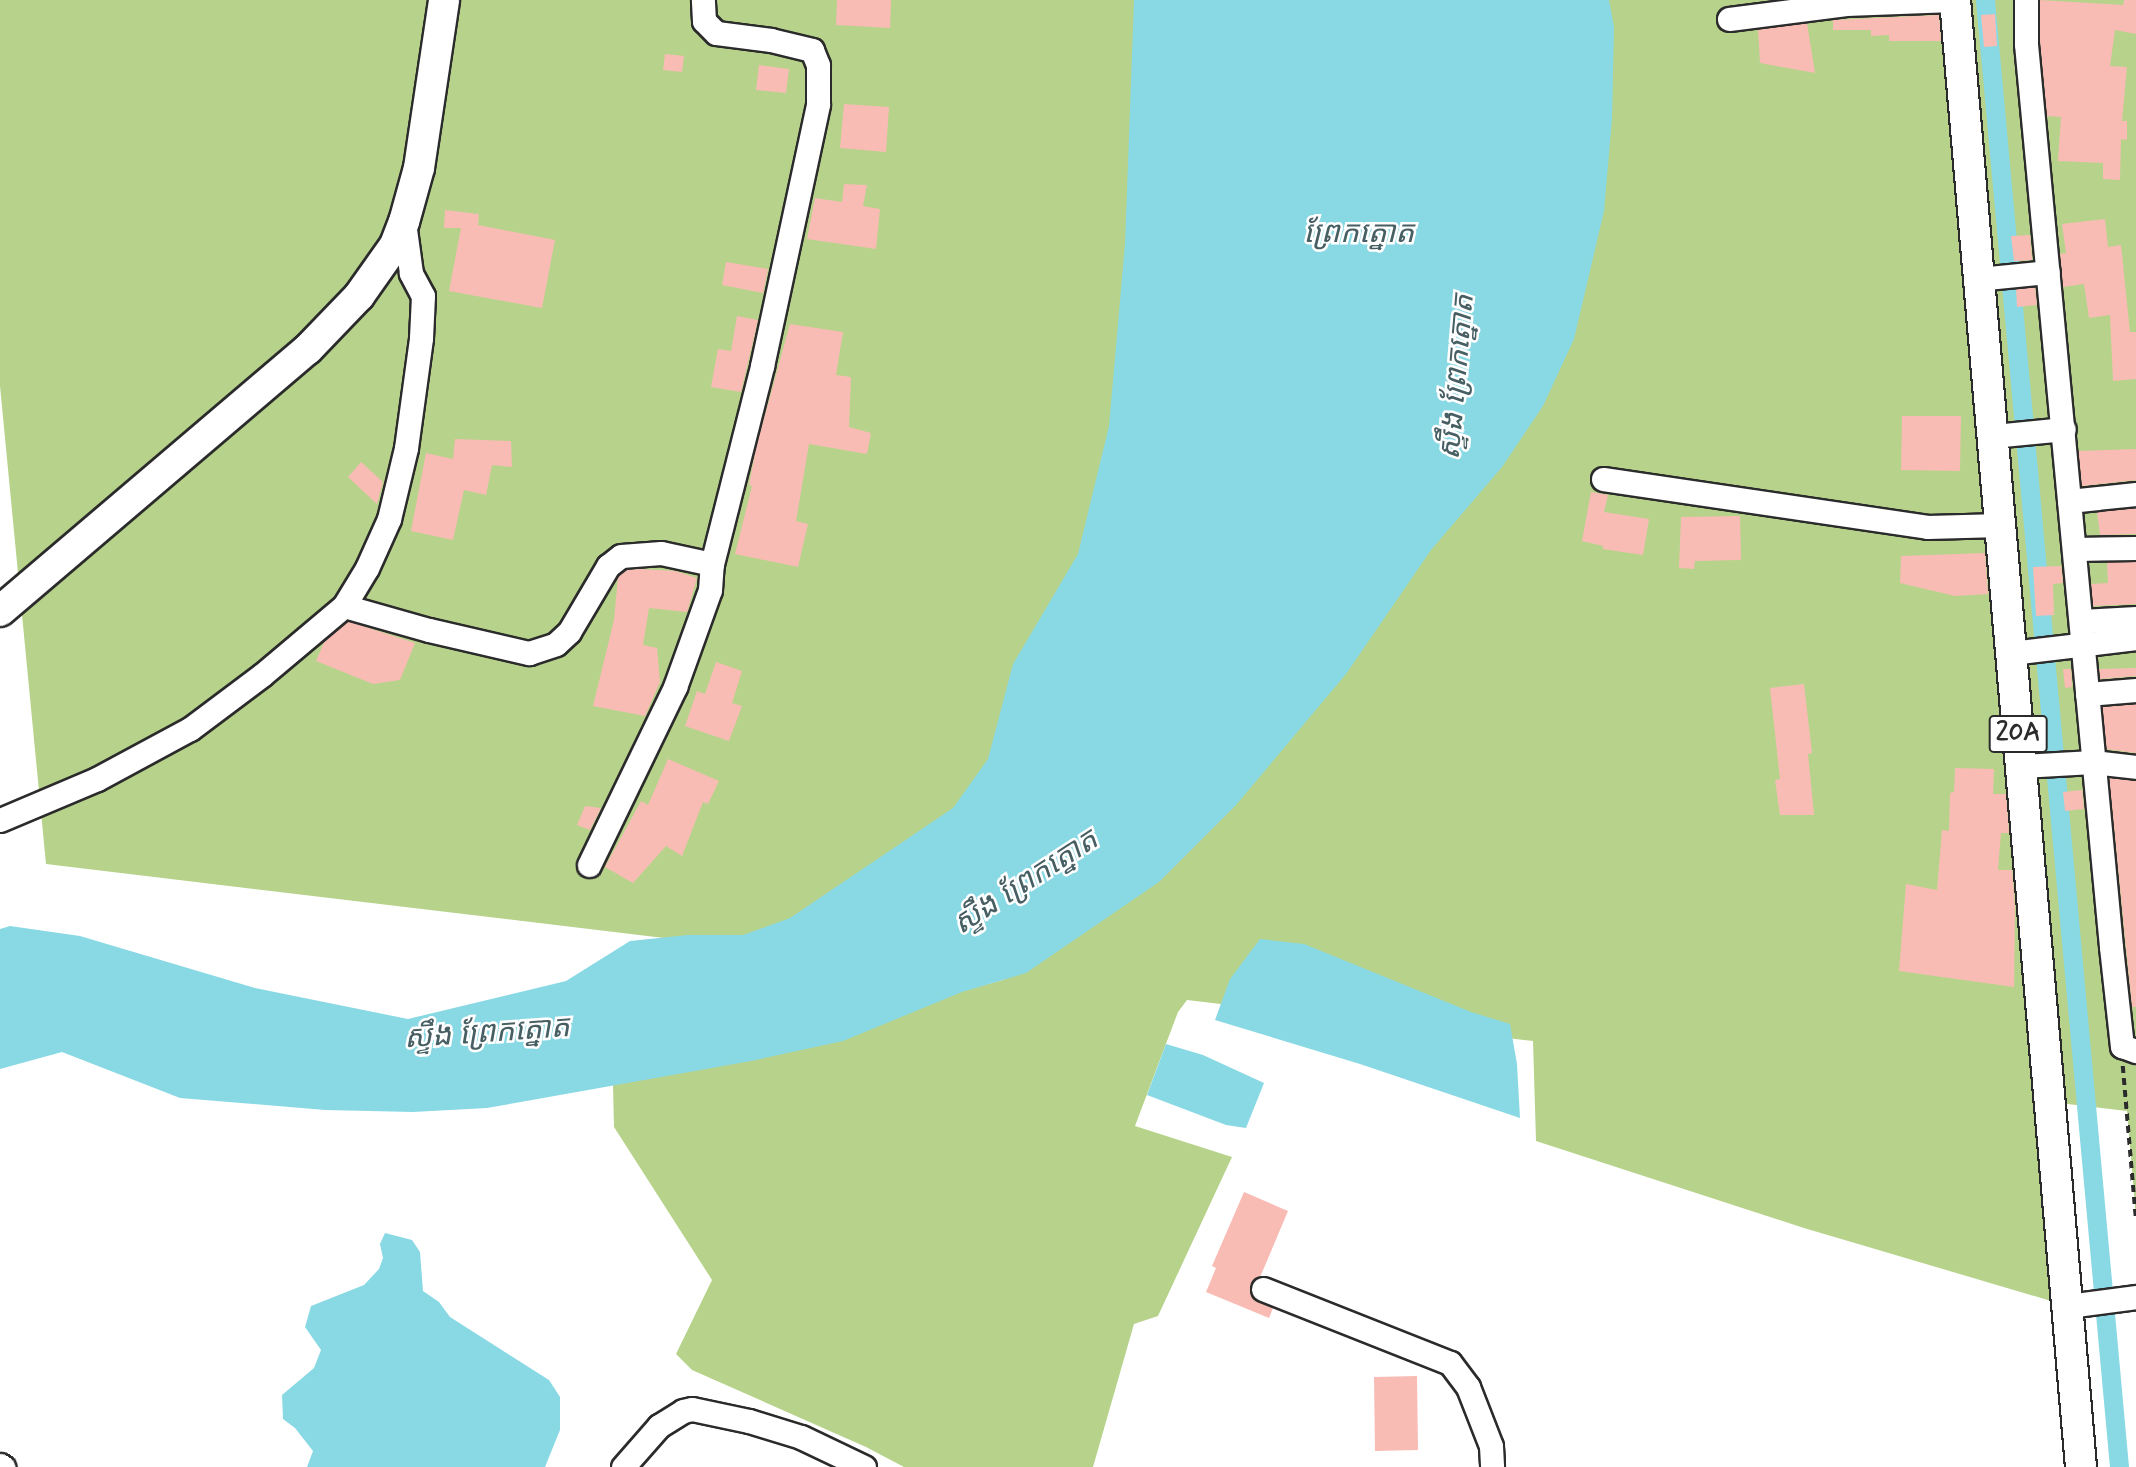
<!DOCTYPE html>
<meta charset="utf-8">
<style>
body{margin:0}
#map{position:relative;width:2136px;height:1467px;overflow:hidden;background:#fff;font-family:Mynerve,"Noto Sans Khmer",sans-serif}
div>[style]{position:absolute}
[style*='--x']{left:calc(var(--x)*1px);top:calc(var(--y)*1px);width:calc(var(--w)*1px);rotate:calc(var(--a)*1deg)}
.green>*{inset:0;background:#b7d38b}
.water>*{inset:0;background:#89d9e5}
.canal>*{height:19px;margin:-9.5px;padding:0 9.5px;transform-origin:9.5px;border-radius:9.5px;background:#89d9e5}
.building>*{inset:0;background:#f8bcb4}
.path>*{height:3.5px;margin-top:-1.75px;transform-origin:0;background:repeating-linear-gradient(90deg,#2b2b2b 0 7px,transparent 0 12px)}
.roads{filter:drop-shadow(2px 0 #2b2b2b) drop-shadow(-2px 0 #2b2b2b) drop-shadow(0 2px #2b2b2b) drop-shadow(0 -2px #2b2b2b)}
.minor>*{height:23px;margin:-11.5px;padding:0 11.5px;transform-origin:11.5px;border-radius:11.5px;background:#fff}
.major>*{height:30px;margin:-15px;padding:0 15px;transform-origin:15px;border-radius:15px;background:#fff}
span{translate:-50% -50%;white-space:nowrap;text-align:center;line-height:1.15;-webkit-text-stroke:5px #fff;paint-order:stroke}
.shield-label span{padding:2px 5px;background:#fff;border:2px solid;border-radius:5px;-webkit-text-stroke-width:0}
.shield-label{font-size:26px;color:#2b2b2b;font-weight:700}
.water-label{font-size:30px;color:#475f63;font-style:italic}
</style>
<div id="map">
<div class="green">
<i style="clip-path:polygon(0 0,2136px 0,2136px 1218px,2127px 1111px,2051px 1102px,2068px 1306px,1804px 1228px,1536px 1141px,1533px 1041px,1187px 1000px,1178px 1012px,1135px 1126px,1232px 1157px,1158px 1316px,1134px 1324px,1093px 1467px,904px 1467px,866px 1447px,692px 1370px,676px 1354px,712px 1280px,614px 1127px,613px 1085px,669px 1074px,1006px 979px,46px 864px,0 386px)"></i>
</div>
<div class="water">
<i style="clip-path:polygon(1134px 0,1609px 0,1614px 27px,1612px 119px,1604px 211px,1574px 339px,1543px 406px,1502px 467px,1431px 550px,1346px 674px,1236px 805px,1159px 882px,1026px 973px,962px 992px,843px 1041px,751px 1061px,487px 1108px,413px 1112px,325px 1110px,180px 1098px,62px 1052px,0 1069px,0 929px,10px 926px,80px 936px,255px 988px,408px 1019px,566px 981px,630px 941px,688px 935px,743px 935px,790px 918px,953px 808px,988px 759px,1013px 664px,1078px 554px,1109px 426px,1125px 244px)"></i>
<i style="clip-path:polygon(1260px 939px,1304px 944px,1471px 1012px,1510px 1024px,1517px 1064px,1520px 1118px,1360px 1064px,1215px 1020px,1230px 979px)"></i>
<i style="clip-path:polygon(1166px 1044px,1203px 1055px,1264px 1083px,1246px 1128px,1226px 1125px,1147px 1095px)"></i>
<i style="clip-path:polygon(385px 1233px,412px 1240px,420px 1252px,423px 1291px,439px 1302px,450px 1317px,549px 1380px,560px 1397px,560px 1430px,545px 1467px,307px 1467px,313px 1451px,295px 1428px,283px 1419px,282px 1395px,314px 1368px,321px 1350px,305px 1327px,311px 1306px,364px 1285px,379px 1269px,383px 1258px,380px 1244px)"></i>
</div>
<div class="canal">
<i style="--x:1985;--y:0;--w:1473;--a:84.78"></i>
</div>
<div class="building">
<i style="clip-path:polygon(837px 0,891px 0,890px 28px,836px 25px)"></i>
<i style="clip-path:polygon(2040px 0,2123px 5px,2124px 0,2136px 0,2136px 34px,2115px 30px,2110px 66px,2127px 67px,2122px 121px,2127px 121px,2127px 140px,2121px 139px,2120px 180px,2103px 179px,2103px 163px,2058px 161px,2061px 117px,2047px 116px,2040px 43px)"></i>
<i style="clip-path:polygon(1995px 14px,1997px 46px,1984px 47px,1981px 15px)"></i>
<i style="clip-path:polygon(1939px 15px,1941px 41px,1889px 41px,1889px 35px,1871px 36px,1871px 30px,1833px 30px,1833px 20px)"></i>
<i style="clip-path:polygon(1807px 23px,1815px 73px,1760px 63px,1758px 29px)"></i>
<i style="clip-path:polygon(665px 54px,684px 56px,682px 72px,663px 70px)"></i>
<i style="clip-path:polygon(759px 65px,789px 69px,786px 93px,756px 90px)"></i>
<i style="clip-path:polygon(844px 104px,889px 107px,886px 152px,840px 148px)"></i>
<i style="clip-path:polygon(844px 184px,867px 185px,863px 206px,880px 209px,876px 249px,807px 239px,815px 198px,842px 202px)"></i>
<i style="clip-path:polygon(445px 210px,479px 214px,478px 225px,555px 240px,542px 308px,449px 291px,461px 228px,444px 228px)"></i>
<i style="clip-path:polygon(2105px 219px,2108px 247px,2121px 245px,2130px 332px,2136px 332px,2136px 379px,2113px 381px,2110px 315px,2089px 318px,2084px 284px,2063px 287px,2060px 254px,2066px 253px,2062px 224px)"></i>
<i style="clip-path:polygon(2030px 235px,2032px 260px,2014px 261px,2011px 236px)"></i>
<i style="clip-path:polygon(726px 262px,768px 269px,763px 293px,722px 285px)"></i>
<i style="clip-path:polygon(2035px 287px,2037px 305px,2017px 307px,2016px 289px)"></i>
<i style="clip-path:polygon(737px 316px,758px 320px,741px 392px,711px 387px,718px 349px,731px 351px)"></i>
<i style="clip-path:polygon(790px 324px,843px 332px,836px 375px,851px 377px,849px 427px,871px 433px,867px 454px,809px 444px,796px 521px,808px 524px,798px 567px,735px 554px,752px 486px,749px 485px,756px 448px)"></i>
<i style="clip-path:polygon(1902px 416px,1961px 416px,1960px 471px,1901px 470px)"></i>
<i style="clip-path:polygon(455px 439px,511px 441px,512px 467px,492px 465px,486px 495px,464px 490px,453px 540px,411px 531px,426px 453px,453px 459px)"></i>
<i style="clip-path:polygon(2136px 449px,2136px 480px,2082px 486px,2078px 451px)"></i>
<i style="clip-path:polygon(361px 462px,383px 482px,377px 504px,348px 477px)"></i>
<i style="clip-path:polygon(1591px 492px,1608px 495px,1604px 512px,1649px 519px,1643px 555px,1603px 549px,1603px 546px,1582px 541px)"></i>
<i style="clip-path:polygon(2136px 508px,2136px 534px,2100px 535px,2097px 512px)"></i>
<i style="clip-path:polygon(1740px 516px,1741px 560px,1695px 561px,1694px 569px,1679px 568px,1681px 517px)"></i>
<i style="clip-path:polygon(1985px 553px,1988px 594px,1955px 596px,1900px 583px,1901px 556px)"></i>
<i style="clip-path:polygon(2107px 562px,2136px 562px,2136px 604px,2093px 606px,2091px 584px,2108px 583px)"></i>
<i style="clip-path:polygon(2061px 566px,2063px 583px,2053px 584px,2054px 615px,2036px 616px,2033px 567px)"></i>
<i style="clip-path:polygon(640px 569px,675px 571px,697px 578px,687px 612px,649px 608px,643px 645px,657px 648px,660px 682px,645px 716px,593px 706px,614px 620px,618px 577px,626px 570px)"></i>
<i style="clip-path:polygon(347px 621px,415px 643px,400px 680px,373px 684px,316px 661px,325px 640px)"></i>
<i style="clip-path:polygon(716px 662px,742px 671px,732px 703px,742px 706px,729px 741px,685px 726px,697px 691px,705px 694px)"></i>
<i style="clip-path:polygon(2136px 668px,2136px 676px,2100px 679px,2099px 669px)"></i>
<i style="clip-path:polygon(2063px 669px,2071px 669px,2072px 687px,2065px 688px)"></i>
<i style="clip-path:polygon(1804px 684px,1812px 753px,1808px 754px,1814px 815px,1780px 815px,1775px 780px,1780px 779px,1770px 688px)"></i>
<i style="clip-path:polygon(2136px 704px,2136px 753px,2106px 749px,2102px 707px)"></i>
<i style="clip-path:polygon(668px 759px,719px 781px,708px 804px,703px 802px,682px 856px,666px 846px,633px 883px,605px 867px,641px 801px,648px 805px)"></i>
<i style="clip-path:polygon(1955px 768px,1994px 769px,1993px 794px,2006px 794px,2009px 833px,2001px 833px,1998px 870px,2012px 870px,2015px 908px,2014px 987px,1899px 971px,1906px 884px,1937px 890px,1942px 830px,1949px 831px,1950px 793px,1954px 792px)"></i>
<i style="clip-path:polygon(2109px 778px,2136px 781px,2136px 1007px,2132px 1007px)"></i>
<i style="clip-path:polygon(2082px 790px,2084px 809px,2065px 811px,2063px 792px)"></i>
<i style="clip-path:polygon(585px 806px,601px 808px,590px 830px,577px 825px)"></i>
<i style="clip-path:polygon(1244px 1192px,1288px 1211px,1261px 1275px,1250px 1285px,1253px 1298px,1273px 1308px,1269px 1318px,1206px 1292px,1216px 1268px,1212px 1266px)"></i>
<i style="clip-path:polygon(1417px 1376px,1418px 1450px,1375px 1451px,1374px 1377px)"></i>
</div>
<div class="path">
<i style="--x:2123;--y:1066;--w:153;--a:85.1"></i>
</div>
<div class="roads">
<div class="minor">
<i style="--x:2026;--y:0;--w:44;--a:90"></i>
<i style="--x:2026;--y:44;--w:907;--a:84.62"></i>
<i style="--x:2111;--y:947;--w:100;--a:83.7"></i>
<i style="--x:2122;--y:1046;--w:15;--a:20"></i>
<i style="--x:1729;--y:19;--w:118;--a:-7.3"></i>
<i style="--x:1846;--y:4;--w:107;--a:-2.1"></i>
<i style="--x:1978;--y:279;--w:70;--a:-5.7"></i>
<i style="--x:1993;--y:436;--w:71;--a:-5.6"></i>
<i style="--x:1603;--y:479;--w:328;--a:8.4"></i>
<i style="--x:1927;--y:527;--w:74;--a:-1.5"></i>
<i style="--x:2069;--y:501;--w:67;--a:-6"></i>
<i style="--x:2076;--y:549;--w:60;--a:-1"></i>
<i style="--x:344;--y:606;--w:88;--a:15.8"></i>
<i style="--x:429;--y:630;--w:103;--a:13"></i>
<i style="--x:529;--y:653;--w:28;--a:-18"></i>
<i style="--x:556;--y:644;--w:18;--a:-43"></i>
<i style="--x:569;--y:632;--w:77;--a:-59.4"></i>
<i style="--x:608;--y:566;--w:16;--a:-38"></i>
<i style="--x:621;--y:556;--w:40;--a:-4.3"></i>
<i style="--x:661;--y:553;--w:52;--a:12.2"></i>
<i style="--x:2081;--y:621;--w:55;--a:-3.1"></i>
<i style="--x:2011;--y:653;--w:126;--a:-6.8"></i>
<i style="--x:2087;--y:694;--w:49;--a:-4.7"></i>
<i style="--x:2021;--y:766;--w:72;--a:-3.2"></i>
<i style="--x:2093;--y:762;--w:43;--a:6.6"></i>
<i style="--x:0;--y:820;--w:105;--a:-22.9"></i>
<i style="--x:97;--y:779;--w:106;--a:-28.3"></i>
<i style="--x:190;--y:729;--w:90;--a:-36.9"></i>
<i style="--x:262;--y:675;--w:107;--a:-40.1"></i>
<i style="--x:344;--y:606;--w:44;--a:-58.8"></i>
<i style="--x:367;--y:568;--w:54;--a:-65.8"></i>
<i style="--x:389;--y:519;--w:73;--a:-76.5"></i>
<i style="--x:406;--y:448;--w:111;--a:-82.2"></i>
<i style="--x:421;--y:338;--w:42;--a:-87.3"></i>
<i style="--x:423;--y:296;--w:26;--a:-118"></i>
<i style="--x:411;--y:273;--w:51;--a:-97.8"></i>
<i style="--x:589;--y:865;--w:198;--a:-64.2"></i>
<i style="--x:675;--y:687;--w:103;--a:-70.2"></i>
<i style="--x:710;--y:590;--w:26;--a:-86"></i>
<i style="--x:712;--y:564;--w:204;--a:-75.8"></i>
<i style="--x:762;--y:366;--w:268;--a:-77.9"></i>
<i style="--x:818;--y:104;--w:39;--a:-90"></i>
<i style="--x:818;--y:65;--w:16;--a:-112"></i>
<i style="--x:812;--y:50;--w:42;--a:-166.3"></i>
<i style="--x:771;--y:40;--w:55;--a:-172.7"></i>
<i style="--x:716;--y:33;--w:17;--a:-135"></i>
<i style="--x:704;--y:21;--w:21;--a:-93"></i>
<i style="--x:1263;--y:1289;--w:201;--a:21.6"></i>
<i style="--x:1450;--y:1363;--w:30;--a:53"></i>
<i style="--x:1468;--y:1387;--w:63;--a:68.7"></i>
<i style="--x:1491;--y:1446;--w:21;--a:87"></i>
<i style="--x:2068;--y:1306;--w:69;--a:-7.5"></i>
<i style="--x:0;--y:1465;--w:4;--a:34"></i>
<i style="--x:623;--y:1467;--w:55;--a:-48.7"></i>
<i style="--x:659;--y:1426;--w:28;--a:-32"></i>
<i style="--x:683;--y:1411;--w:9;--a:-13"></i>
<i style="--x:692;--y:1409;--w:58;--a:11.9"></i>
<i style="--x:749;--y:1421;--w:54;--a:17.1"></i>
<i style="--x:801;--y:1437;--w:70;--a:25.5"></i>
</div>
<div class="major">
<i style="--x:1955;--y:0;--w:1472;--a:85.09"></i>
<i style="--x:0;--y:611;--w:404;--a:-40.4"></i>
<i style="--x:308;--y:349;--w:74;--a:-46.1"></i>
<i style="--x:359;--y:296;--w:62;--a:-54.8"></i>
<i style="--x:395;--y:245;--w:25;--a:-69"></i>
<i style="--x:404;--y:222;--w:56;--a:-74.5"></i>
<i style="--x:419;--y:168;--w:170;--a:-81.5"></i>
</div>
</div>
<div class="shield-label">
<span style="left:2018px;top:734px">20A</span>
</div>
<div class="water-label">
<span style="left:1359px;top:234px">ព្រែកត្នោត</span>
<span style="left:1458px;top:377px;rotate:-85deg">ស្ទឹង ព្រែកត្នោត</span>
<span style="left:1026px;top:883px;rotate:-33deg">ស្ទឹង ព្រែកត្នោត</span>
<span style="left:487px;top:1034px;rotate:-4deg">ស្ទឹង ព្រែកត្នោត</span>
</div>
</div>
